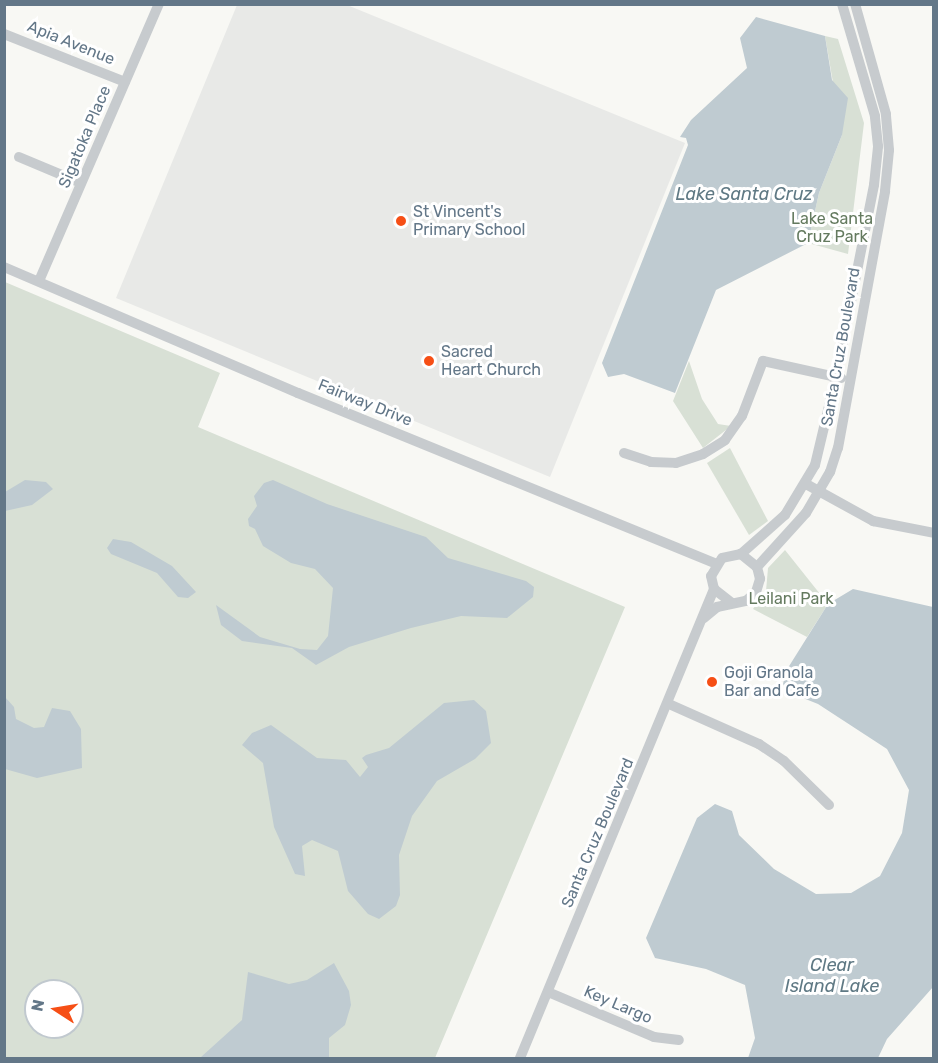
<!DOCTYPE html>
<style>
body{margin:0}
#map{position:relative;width:938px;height:1063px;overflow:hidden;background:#f8f8f4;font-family:Rubik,sans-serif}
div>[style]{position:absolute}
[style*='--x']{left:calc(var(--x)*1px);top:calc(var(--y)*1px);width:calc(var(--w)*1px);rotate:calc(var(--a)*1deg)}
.built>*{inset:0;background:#e8e9e7}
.green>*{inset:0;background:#d8e0d5}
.water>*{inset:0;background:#bfcbd1}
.minor>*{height:10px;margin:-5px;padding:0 5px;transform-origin:5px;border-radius:5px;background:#c7cbce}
.dots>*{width:16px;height:16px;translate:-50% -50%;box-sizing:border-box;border:3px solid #fff;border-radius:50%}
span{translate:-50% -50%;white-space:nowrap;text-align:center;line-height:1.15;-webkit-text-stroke:6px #fff;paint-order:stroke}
.street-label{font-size:16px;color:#637788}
.poi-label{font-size:16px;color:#637788}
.left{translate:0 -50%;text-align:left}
.park-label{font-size:16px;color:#647a5f}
.water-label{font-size:18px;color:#5f7984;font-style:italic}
.frame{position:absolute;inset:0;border:6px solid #637788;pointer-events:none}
.north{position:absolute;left:24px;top:979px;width:60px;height:60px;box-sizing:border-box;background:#fff;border:2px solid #c1c9cf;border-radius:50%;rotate:282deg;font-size:16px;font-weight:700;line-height:24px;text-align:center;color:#637788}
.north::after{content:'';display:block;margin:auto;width:21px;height:27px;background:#f64f16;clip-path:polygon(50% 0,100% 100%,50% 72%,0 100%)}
</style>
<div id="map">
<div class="built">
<i style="clip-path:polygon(237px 5px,347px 5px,685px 143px,550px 477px,116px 298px)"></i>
</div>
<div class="green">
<i style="clip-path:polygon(825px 36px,838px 39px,864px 123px,848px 254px,808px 243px,819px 193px,842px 135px)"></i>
<i style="clip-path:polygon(evenodd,5px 282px,220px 373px,198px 427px,625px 607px,435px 1058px,5px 1058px,5px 282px,36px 991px,72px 991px,72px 1027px,36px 1027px,36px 991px)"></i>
<i style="clip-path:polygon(689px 361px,702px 399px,718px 424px,731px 426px,703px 448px,673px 401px)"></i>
<i style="clip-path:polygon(730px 448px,768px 521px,749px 535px,707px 463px)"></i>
<i style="clip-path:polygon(785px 550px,828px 604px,807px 637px,753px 609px,766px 591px,768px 568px)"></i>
</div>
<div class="water">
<i style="clip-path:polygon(756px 17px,825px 36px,832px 80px,848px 98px,842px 135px,819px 193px,808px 243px,716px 290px,675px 393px,624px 374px,608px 377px,602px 363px,688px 145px,686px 138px,680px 137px,691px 120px,747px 68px,740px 38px)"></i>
<i style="clip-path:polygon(25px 480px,46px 482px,53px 489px,32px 505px,5px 511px,5px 492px)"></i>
<i style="clip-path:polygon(273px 480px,327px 504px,426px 537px,448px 558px,526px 581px,534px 587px,533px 597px,507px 618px,461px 616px,411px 628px,349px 647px,316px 665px,292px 648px,242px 641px,221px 625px,216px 605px,260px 637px,300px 649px,317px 650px,328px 636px,333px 588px,315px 569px,291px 563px,263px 546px,255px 529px,249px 526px,248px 519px,257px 506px,254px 496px,264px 483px)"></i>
<i style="clip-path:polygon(113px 539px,131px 542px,172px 566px,196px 592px,188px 598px,178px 597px,157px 573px,111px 554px,107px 548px)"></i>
<i style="clip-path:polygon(853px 589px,933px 607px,933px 987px,887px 1039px,878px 1058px,748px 1058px,755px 1038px,745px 985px,706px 969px,655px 958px,646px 938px,697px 818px,715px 804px,732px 811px,739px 835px,774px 869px,816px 894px,851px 893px,880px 876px,902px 833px,909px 790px,887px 749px,818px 704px,788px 692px,783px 684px,786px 671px,828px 604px)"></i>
<i style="clip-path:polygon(5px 697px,14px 707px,16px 719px,34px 728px,44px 727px,52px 708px,70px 711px,81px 729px,82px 768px,37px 778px,5px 769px)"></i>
<i style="clip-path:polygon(474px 700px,486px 711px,491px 743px,475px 759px,437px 781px,412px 816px,399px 855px,400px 895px,396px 906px,379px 919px,368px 914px,348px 891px,338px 851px,312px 840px,302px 846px,305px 876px,295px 874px,274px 827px,263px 763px,242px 745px,252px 733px,271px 725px,317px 758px,346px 760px,360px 777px,368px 767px,362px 758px,366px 755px,389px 748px,444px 703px)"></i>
<i style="clip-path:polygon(334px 963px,349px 991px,351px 1005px,345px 1025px,329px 1038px,329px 1058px,183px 1058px,201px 1057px,242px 1020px,248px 972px,289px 984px,307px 980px)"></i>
</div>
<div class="minor">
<i style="--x:4;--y:34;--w:130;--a:21.6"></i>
<i style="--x:19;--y:157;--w:67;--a:22.8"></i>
<i style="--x:4;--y:267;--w:320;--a:23.2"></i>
<i style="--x:298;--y:393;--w:452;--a:22.2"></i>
<i style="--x:39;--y:281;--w:302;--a:-66.6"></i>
<i style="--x:624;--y:453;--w:28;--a:18"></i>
<i style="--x:651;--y:462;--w:25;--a:2"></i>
<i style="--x:676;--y:463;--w:28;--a:-18"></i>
<i style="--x:703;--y:454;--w:26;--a:-32"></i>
<i style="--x:725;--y:440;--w:29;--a:-55"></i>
<i style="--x:742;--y:416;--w:59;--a:-69.1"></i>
<i style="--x:763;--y:361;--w:80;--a:12.3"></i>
<i style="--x:806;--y:484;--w:77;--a:28.9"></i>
<i style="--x:873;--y:521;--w:62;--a:11.1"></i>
<i style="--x:741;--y:554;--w:59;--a:-41.6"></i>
<i style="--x:785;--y:515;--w:58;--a:-59"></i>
<i style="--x:815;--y:465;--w:90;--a:-76.6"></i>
<i style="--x:836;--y:377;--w:196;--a:-78.8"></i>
<i style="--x:874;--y:185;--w:39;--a:-84"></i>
<i style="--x:878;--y:146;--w:30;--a:-96"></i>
<i style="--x:875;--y:116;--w:117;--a:-106.4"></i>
<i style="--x:757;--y:567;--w:73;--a:-47.8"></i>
<i style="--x:806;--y:513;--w:48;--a:-59.7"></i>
<i style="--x:830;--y:472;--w:25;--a:-72"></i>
<i style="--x:838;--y:448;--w:261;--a:-79.6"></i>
<i style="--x:885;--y:191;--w:41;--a:-84.4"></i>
<i style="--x:889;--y:150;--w:36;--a:-95"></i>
<i style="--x:886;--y:114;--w:114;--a:-105.7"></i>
<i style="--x:704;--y:618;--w:17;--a:-40"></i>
<i style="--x:717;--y:607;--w:30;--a:-12"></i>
<i style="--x:746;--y:601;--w:13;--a:-42"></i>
<i style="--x:756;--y:592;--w:14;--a:-73"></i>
<i style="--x:760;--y:579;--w:12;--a:-104"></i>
<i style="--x:757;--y:567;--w:21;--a:-141"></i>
<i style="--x:741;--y:554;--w:19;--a:168"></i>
<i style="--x:722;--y:558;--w:21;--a:121"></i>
<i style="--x:711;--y:576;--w:13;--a:77"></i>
<i style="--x:714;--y:589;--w:23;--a:38"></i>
<i style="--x:669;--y:704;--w:98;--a:24"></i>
<i style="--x:759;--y:744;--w:30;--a:34"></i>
<i style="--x:784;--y:761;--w:63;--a:44.4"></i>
<i style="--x:548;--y:992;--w:115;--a:23"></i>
<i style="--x:654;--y:1037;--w:25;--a:7"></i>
<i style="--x:520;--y:1058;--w:508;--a:-67.53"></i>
</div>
<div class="dots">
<i style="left:401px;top:221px;background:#f64f16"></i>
<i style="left:429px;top:361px;background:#f64f16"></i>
<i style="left:712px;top:682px;background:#f64f16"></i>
</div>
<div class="street-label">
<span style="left:71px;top:43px;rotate:22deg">Apia Avenue</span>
<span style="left:85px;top:137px;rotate:-67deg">Sigatoka Place</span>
<span style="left:841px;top:347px;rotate:-80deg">Santa Cruz Boulevard</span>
<span style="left:365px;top:403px;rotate:22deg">Fairway Drive</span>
<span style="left:598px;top:833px;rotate:-67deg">Santa Cruz Boulevard</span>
<span style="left:618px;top:1005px;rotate:23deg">Key Largo</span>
</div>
<div class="poi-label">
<span class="left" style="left:413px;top:221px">St Vincent's<br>Primary School</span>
<span class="left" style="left:441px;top:361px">Sacred<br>Heart Church</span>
<span class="left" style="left:724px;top:682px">Goji Granola<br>Bar and Cafe</span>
</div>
<div class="park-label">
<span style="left:832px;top:228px">Lake Santa<br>Cruz Park</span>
<span style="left:791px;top:599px">Leilani Park</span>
</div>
<div class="water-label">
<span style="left:744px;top:194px">Lake Santa Cruz</span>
<span style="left:832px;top:976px">Clear<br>Island Lake</span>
</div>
<div class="frame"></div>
<div class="north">N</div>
</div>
